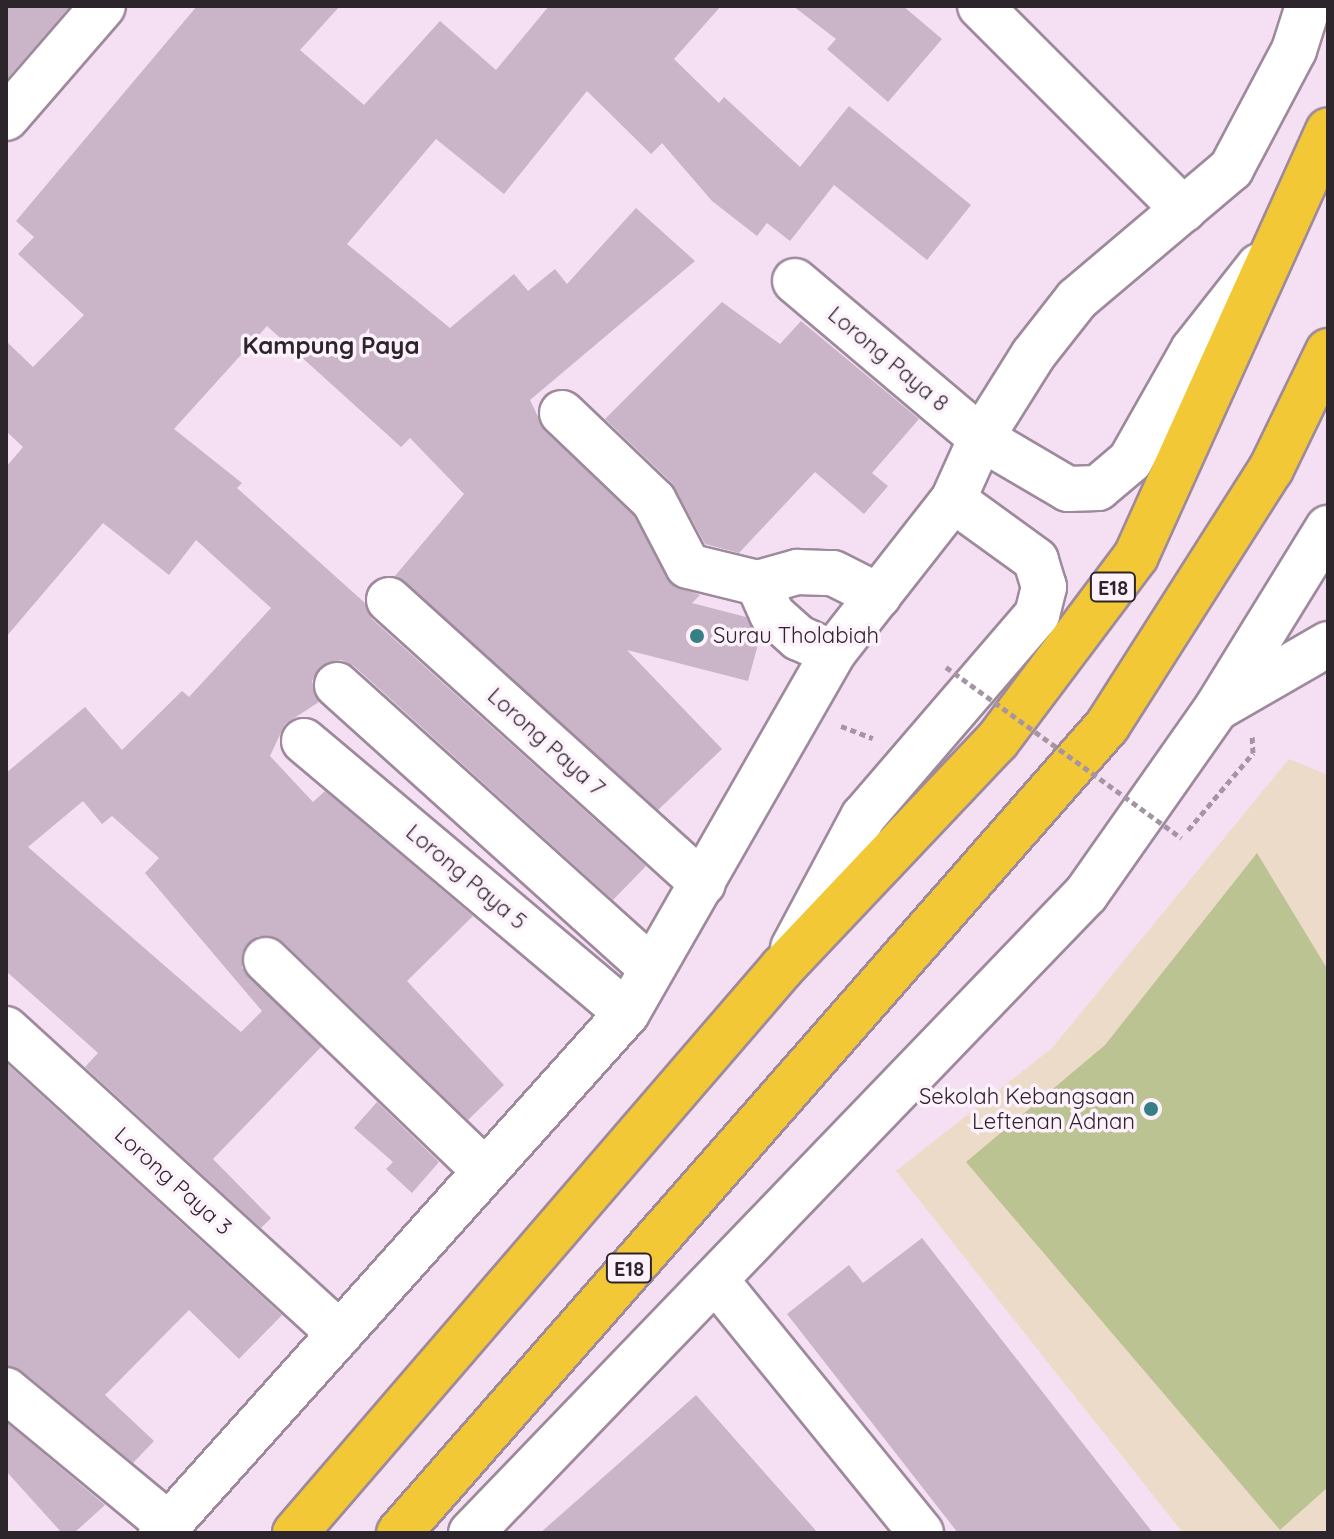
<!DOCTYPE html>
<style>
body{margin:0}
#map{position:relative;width:1334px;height:1539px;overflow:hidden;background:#f5e0f3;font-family:Quicksand,sans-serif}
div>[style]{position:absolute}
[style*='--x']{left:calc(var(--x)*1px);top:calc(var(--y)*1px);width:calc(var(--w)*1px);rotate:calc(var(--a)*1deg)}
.education>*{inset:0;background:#eddbca}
.green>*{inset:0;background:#bcc392}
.building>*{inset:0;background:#c9b5c7}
.path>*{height:5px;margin-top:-2.5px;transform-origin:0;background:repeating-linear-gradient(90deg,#a595a3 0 6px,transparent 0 10px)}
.roads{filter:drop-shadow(2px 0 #9e8a9c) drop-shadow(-2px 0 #9e8a9c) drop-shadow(0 2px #9e8a9c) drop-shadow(0 -2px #9e8a9c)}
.minor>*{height:44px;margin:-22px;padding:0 22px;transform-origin:22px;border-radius:22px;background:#fff}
.highway>*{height:44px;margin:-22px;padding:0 22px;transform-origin:22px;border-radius:22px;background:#f2c836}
.path-bridge>*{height:5px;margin-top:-2.5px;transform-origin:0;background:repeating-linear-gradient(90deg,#a595a3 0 6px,transparent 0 10px)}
.dots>*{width:22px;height:22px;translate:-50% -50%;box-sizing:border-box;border:4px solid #fdf1fc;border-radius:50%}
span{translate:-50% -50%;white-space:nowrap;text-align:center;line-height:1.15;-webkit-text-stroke:7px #fdf1fc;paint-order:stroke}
.shield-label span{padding:2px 6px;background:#fdf1fc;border:2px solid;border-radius:6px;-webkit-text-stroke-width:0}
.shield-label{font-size:20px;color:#2d252c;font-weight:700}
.street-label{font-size:22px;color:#2d252c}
.poi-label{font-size:22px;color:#2d252c}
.left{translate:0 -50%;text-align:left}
.right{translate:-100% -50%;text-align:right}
.neighbourhood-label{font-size:24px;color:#2d252c;font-weight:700}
.frame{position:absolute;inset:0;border:8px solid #2d252c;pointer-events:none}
</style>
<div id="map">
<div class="education">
<i style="clip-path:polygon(1289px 759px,1328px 775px,1328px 1533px,1183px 1533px,896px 1171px,1052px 1048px)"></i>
</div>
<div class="green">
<i style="clip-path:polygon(1257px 853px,1328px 970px,1328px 1487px,1280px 1530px,966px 1162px,1105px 1045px)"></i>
</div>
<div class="building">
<i style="clip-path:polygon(6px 6px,70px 6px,6px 80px)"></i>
<i style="clip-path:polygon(evenodd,197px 6px,340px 6px,300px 50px,364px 105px,440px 21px,496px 70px,549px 6px,721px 6px,674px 59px,719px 103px,724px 97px,800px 167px,849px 106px,971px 205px,927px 260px,834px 185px,790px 241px,767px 223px,757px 236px,712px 201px,662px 143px,651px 154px,587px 91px,504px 194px,436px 139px,347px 244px,450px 328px,514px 274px,528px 291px,555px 269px,567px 284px,636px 208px,695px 261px,530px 400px,545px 431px,634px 516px,672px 585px,700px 595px,692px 603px,746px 617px,760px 637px,748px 681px,627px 650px,722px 749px,658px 810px,395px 576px,464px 494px,410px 438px,401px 447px,267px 326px,174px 429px,242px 483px,237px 488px,365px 603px,372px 619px,646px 866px,613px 900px,354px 666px,341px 660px,319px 668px,312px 681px,319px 702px,285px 724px,270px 756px,313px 802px,325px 791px,473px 916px,407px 981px,504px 1085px,468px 1120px,283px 942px,258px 936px,242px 953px,242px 968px,321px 1047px,213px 1159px,271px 1218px,261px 1228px,85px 1067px,98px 1053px,6px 971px,6px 773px,85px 707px,122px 750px,182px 691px,189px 697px,271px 608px,196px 540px,169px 575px,103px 523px,6px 637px,6px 467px,23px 447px,6px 431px,6px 341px,33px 367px,84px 315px,18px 254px,34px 237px,16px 221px,197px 6px,83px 801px,102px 824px,112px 816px,159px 858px,145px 873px,262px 1011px,241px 1032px,28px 847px,83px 801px)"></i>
<i style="clip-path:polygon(793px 6px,903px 6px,942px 39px,888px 102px,827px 49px,836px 39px)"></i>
<i style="clip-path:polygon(722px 302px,780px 344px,801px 321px,919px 419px,872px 473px,888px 486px,864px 514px,815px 472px,739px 553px,705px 544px,672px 483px,605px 419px)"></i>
<i style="clip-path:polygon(6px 1063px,282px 1315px,239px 1359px,189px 1310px,105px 1395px,154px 1441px,133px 1463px,22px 1371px,6px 1366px)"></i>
<i style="clip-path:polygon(377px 1102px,439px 1162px,412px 1193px,386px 1169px,393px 1162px,354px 1128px)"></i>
<i style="clip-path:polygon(922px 1238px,1066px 1422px,1153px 1533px,958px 1533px,787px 1314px,849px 1265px,863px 1283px)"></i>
<i style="clip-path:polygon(696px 1395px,818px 1533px,540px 1533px,582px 1496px)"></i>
<i style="clip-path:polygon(6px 1422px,105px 1505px,74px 1533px,62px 1533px,6px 1471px)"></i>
</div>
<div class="path">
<i style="--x:841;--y:726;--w:34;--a:21"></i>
<i style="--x:1188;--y:830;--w:101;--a:-49.8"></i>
<i style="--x:1253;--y:753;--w:17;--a:-93"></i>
</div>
<div class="roads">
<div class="minor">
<i style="--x:980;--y:6;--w:288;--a:45"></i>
<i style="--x:6;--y:118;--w:148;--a:-49.1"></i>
<i style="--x:795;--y:281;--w:243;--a:40.2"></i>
<i style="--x:981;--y:438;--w:101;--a:30.4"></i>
<i style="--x:1068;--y:489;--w:30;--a:-2"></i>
<i style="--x:1098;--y:488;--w:42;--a:-40.2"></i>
<i style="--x:1130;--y:461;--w:128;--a:-60.4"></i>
<i style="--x:1193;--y:350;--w:107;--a:-51.8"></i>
<i style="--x:562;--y:413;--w:127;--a:43.7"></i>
<i style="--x:654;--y:501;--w:73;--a:62.4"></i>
<i style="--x:688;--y:566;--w:72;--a:13.7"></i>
<i style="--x:758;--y:583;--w:34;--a:66"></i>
<i style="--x:772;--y:614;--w:36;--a:42"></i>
<i style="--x:799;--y:638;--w:37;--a:24"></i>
<i style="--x:758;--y:583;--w:41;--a:-15.8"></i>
<i style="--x:797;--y:572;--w:36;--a:2"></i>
<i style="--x:833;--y:573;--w:51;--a:26.6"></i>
<i style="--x:389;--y:600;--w:423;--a:42.1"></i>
<i style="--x:337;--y:685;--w:423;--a:42"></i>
<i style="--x:1219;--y:707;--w:126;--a:-30"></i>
<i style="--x:304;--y:741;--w:422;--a:40.1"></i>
<i style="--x:793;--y:948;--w:149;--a:-61.9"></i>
<i style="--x:863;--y:817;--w:267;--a:-49.3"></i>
<i style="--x:1037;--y:615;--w:29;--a:-76"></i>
<i style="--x:1044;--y:587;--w:28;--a:-107"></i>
<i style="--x:1036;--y:560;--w:102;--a:-144.1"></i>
<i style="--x:266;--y:960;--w:304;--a:43.9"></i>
<i style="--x:6;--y:1029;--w:452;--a:42.4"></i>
<i style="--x:718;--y:1283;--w:322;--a:50.9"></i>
<i style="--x:6;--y:1390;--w:210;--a:39.6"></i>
<i style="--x:161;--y:1533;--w:698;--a:-48.13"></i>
<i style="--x:627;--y:1013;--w:415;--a:-60.2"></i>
<i style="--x:833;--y:653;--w:194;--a:-51.9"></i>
<i style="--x:953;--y:500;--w:68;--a:-65.7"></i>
<i style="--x:981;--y:438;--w:98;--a:-57.9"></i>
<i style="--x:1033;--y:355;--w:71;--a:-51.8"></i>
<i style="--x:1077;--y:299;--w:202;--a:-40.2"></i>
<i style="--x:1231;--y:169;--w:135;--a:-62.1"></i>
<i style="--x:1294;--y:50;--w:46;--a:-72.3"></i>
<i style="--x:471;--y:1533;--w:887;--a:-46.1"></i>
<i style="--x:1086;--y:894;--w:226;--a:-54.9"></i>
<i style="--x:1216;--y:709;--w:213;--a:-58.3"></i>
</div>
<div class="highway">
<i style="--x:295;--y:1533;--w:746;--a:-49.24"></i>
<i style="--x:782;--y:968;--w:313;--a:-46.6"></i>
<i style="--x:997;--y:741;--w:231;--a:-53.1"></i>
<i style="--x:1136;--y:556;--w:467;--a:-65.7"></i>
<i style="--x:399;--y:1533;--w:1074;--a:-48.74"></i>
<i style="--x:1107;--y:726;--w:305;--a:-57.5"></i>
<i style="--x:1271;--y:469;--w:131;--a:-64.2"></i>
</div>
</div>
<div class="path-bridge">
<i style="--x:946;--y:667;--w:291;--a:36"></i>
</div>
<div class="dots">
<i style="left:697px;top:636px;background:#367f84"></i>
<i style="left:1151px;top:1109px;background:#367f84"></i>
</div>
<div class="shield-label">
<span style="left:1113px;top:587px">E18</span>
<span style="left:629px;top:1268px">E18</span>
</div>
<div class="street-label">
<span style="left:888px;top:359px;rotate:40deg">Lorong Paya 8</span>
<span style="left:546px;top:742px;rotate:42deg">Lorong Paya 7</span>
<span style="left:466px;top:877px;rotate:40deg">Lorong Paya 5</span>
<span style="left:173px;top:1181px;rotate:42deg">Lorong Paya 3</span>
</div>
<div class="poi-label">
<span class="left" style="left:713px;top:636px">Surau Tholabiah</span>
<span class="right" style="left:1135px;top:1109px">Sekolah Kebangsaan<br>Leftenan Adnan</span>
</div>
<div class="neighbourhood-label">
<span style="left:331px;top:346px">Kampung Paya</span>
</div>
<div class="frame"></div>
</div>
